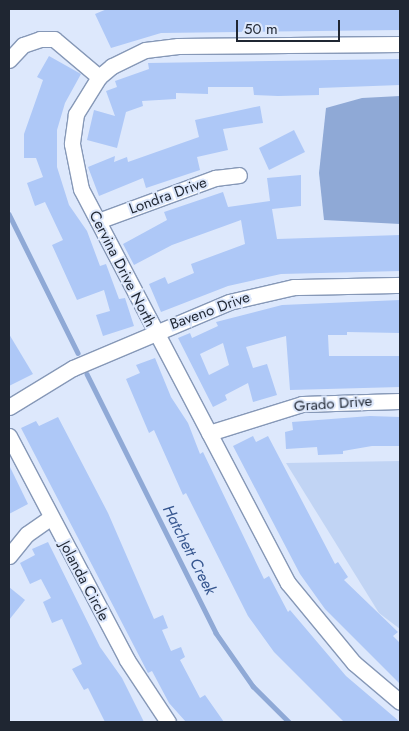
<!DOCTYPE html>
<style>
body{margin:0}
#map{position:relative;width:409px;height:731px;overflow:hidden;background:#dde8fc;font-family:Jost,sans-serif}
div>[style]{position:absolute}
[style*='--x']{left:calc(var(--x)*1px);top:calc(var(--y)*1px);width:calc(var(--w)*1px);rotate:calc(var(--a)*1deg)}
.green>*{inset:0;background:#c1d4f4}
.water>*{inset:0;background:#8fa9d6}
.stream>*{height:4.5px;margin:-2.25px;padding:0 2.25px;transform-origin:2.25px;border-radius:2.25px;background:#8fa9d6}
.building>*{inset:0;background:#aec8f7}
.roads{filter:drop-shadow(1px 0 #8698b7) drop-shadow(-1px 0 #8698b7) drop-shadow(0 1px #8698b7) drop-shadow(0 -1px #8698b7)}
.minor>*{height:15px;margin:-7.5px;padding:0 7.5px;transform-origin:7.5px;border-radius:7.5px;background:#fff}
span{translate:-50% -50%;white-space:nowrap;text-align:center;line-height:1.15;-webkit-text-stroke:4px #dde8fc;paint-order:stroke}
.street-label{font-size:15px;color:#1f2632}
.water-label{font-size:16px;color:#36568f;font-style:italic}
.frame{position:absolute;inset:0;border:10px solid #1f2632;pointer-events:none}
.scale{position:absolute;left:236px;top:20px;width:104px;height:22px;box-sizing:border-box;border:2px solid #1f2632;border-top:0;padding-left:6px;font-size:15px;line-height:18px;white-space:nowrap;color:#1f2632;-webkit-text-stroke:4px #dde8fc;paint-order:stroke}
</style>
<div id="map">
<div class="green">
<i style="clip-path:polygon(400px 461px,400px 629px,379px 613px,286px 463px)"></i>
</div>
<div class="water">
<i style="clip-path:polygon(400px 96px,400px 224px,324px 220px,319px 173px,326px 108px,362px 98px)"></i>
</div>
<div class="stream">
<i style="--x:9;--y:214;--w:155;--a:63.6"></i>
<i style="--x:87;--y:374;--w:289;--a:63.5"></i>
<i style="--x:216;--y:633;--w:65;--a:55.1"></i>
<i style="--x:253;--y:686;--w:51;--a:45"></i>
</div>
<div class="building">
<i style="clip-path:polygon(107px 9px,400px 9px,400px 30px,161px 33px,111px 48px,95px 14px)"></i>
<i style="clip-path:polygon(49px 56px,81px 74px,65px 103px,57px 130px,57px 167px,69px 205px,87px 231px,100px 266px,106px 264px,119px 299px,125px 298px,134px 326px,103px 336px,96px 315px,110px 311px,104px 290px,77px 300px,52px 245px,63px 240px,45px 202px,35px 206px,27px 183px,43px 177px,36px 158px,24px 158px,24px 134px,43px 80px,37px 77px)"></i>
<i style="clip-path:polygon(400px 59px,400px 85px,319px 88px,319px 95px,278px 96px,254px 95px,253px 87px,208px 87px,208px 94px,176px 93px,176px 99px,142px 101px,143px 106px,126px 112px,117px 148px,87px 140px,94px 110px,115px 116px,106px 91px,117px 87px,115px 81px,149px 69px,148px 63px)"></i>
<i style="clip-path:polygon(260px 106px,263px 123px,223px 129px,228px 150px,197px 157px,200px 170px,146px 188px,143px 178px,99px 196px,88px 167px,115px 156px,114px 162px,127px 157px,128px 162px,199px 137px,195px 120px)"></i>
<i style="clip-path:polygon(294px 130px,305px 152px,269px 170px,259px 148px)"></i>
<i style="clip-path:polygon(301px 175px,301px 206px,272px 209px,277px 239px,400px 235px,400px 271px,281px 274px,228px 286px,161px 312px,149px 284px,165px 277px,168px 284px,194px 273px,191px 264px,245px 244px,241px 220px,172px 245px,134px 265px,123px 244px,167px 220px,164px 212px,223px 192px,228px 207px,270px 201px,267px 178px)"></i>
<i style="clip-path:polygon(evenodd,400px 300px,400px 333px,347px 332px,347px 335px,328px 335px,329px 356px,400px 356px,400px 387px,290px 390px,286px 336px,246px 347px,253px 368px,267px 364px,277px 395px,253px 402px,248px 383px,225px 395px,227px 400px,213px 407px,178px 338px,190px 333px,192px 338px,218px 326px,216px 322px,282px 305px,400px 300px,223px 343px,229px 365px,209px 375px,200px 354px,223px 343px)"></i>
<i style="clip-path:polygon(9px 334px,33px 374px,9px 386px)"></i>
<i style="clip-path:polygon(155px 358px,171px 397px,188px 423px,200px 454px,203px 452px,264px 579px,269px 576px,288px 612px,290px 610px,346px 676px,400px 722px,344px 722px,274px 652px,248px 616px,186px 493px,183px 495px,154px 430px,149px 433px,126px 379px,140px 373px,136px 365px)"></i>
<i style="clip-path:polygon(370px 416px,400px 417px,400px 446px,372px 446px,343px 451px,343px 454px,318px 455px,317px 447px,286px 449px,285px 432px,293px 430px,292px 422px)"></i>
<i style="clip-path:polygon(58px 417px,108px 513px,154px 619px,163px 615px,168px 628px,162px 630px,171px 651px,181px 647px,185px 657px,180px 660px,200px 698px,205px 695px,224px 722px,186px 722px,169px 703px,152px 671px,148px 673px,21px 428px,36px 421px,39px 426px)"></i>
<i style="clip-path:polygon(253px 436px,256px 442px,268px 436px,335px 564px,338px 562px,348px 577px,344px 580px,398px 632px,393px 636px,400px 643px,400px 684px,325px 609px,300px 574px,233px 446px)"></i>
<i style="clip-path:polygon(9px 465px,28px 504px,9px 514px)"></i>
<i style="clip-path:polygon(48px 542px,100px 647px,122px 678px,144px 722px,105px 722px,88px 688px,84px 690px,72px 669px,82px 664px,62px 619px,52px 623px,43px 602px,51px 598px,41px 579px,30px 584px,20px 563px,35px 555px,32px 549px)"></i>
<i style="clip-path:polygon(9px 587px,25px 600px,9px 620px)"></i>
</div>
<div class="roads">
<div class="minor">
<i style="--x:400;--y:44;--w:222;--a:179.5"></i>
<i style="--x:178;--y:46;--w:33;--a:173"></i>
<i style="--x:145;--y:50;--w:37;--a:154"></i>
<i style="--x:112;--y:66;--w:17;--a:140"></i>
<i style="--x:99;--y:77;--w:44;--a:121.9"></i>
<i style="--x:76;--y:114;--w:30;--a:98"></i>
<i style="--x:72;--y:144;--w:46;--a:78.7"></i>
<i style="--x:81;--y:189;--w:445;--a:62.3"></i>
<i style="--x:288;--y:583;--w:104;--a:50.5"></i>
<i style="--x:354;--y:663;--w:60;--a:40.3"></i>
<i style="--x:9;--y:60;--w:21;--a:-47"></i>
<i style="--x:23;--y:45;--w:18;--a:-19"></i>
<i style="--x:40;--y:39;--w:14;--a:0"></i>
<i style="--x:54;--y:39;--w:59;--a:40.2"></i>
<i style="--x:98;--y:221;--w:125;--a:-20.2"></i>
<i style="--x:215;--y:178;--w:24;--a:-7"></i>
<i style="--x:9;--y:407;--w:75;--a:-31.4"></i>
<i style="--x:73;--y:368;--w:169;--a:-22.9"></i>
<i style="--x:229;--y:302;--w:67;--a:-13"></i>
<i style="--x:294;--y:287;--w:106;--a:-1.1"></i>
<i style="--x:209;--y:433;--w:97;--a:-17.3"></i>
<i style="--x:302;--y:404;--w:98;--a:-1.8"></i>
<i style="--x:9;--y:436;--w:253;--a:62.2"></i>
<i style="--x:127;--y:660;--w:74;--a:56.5"></i>
<i style="--x:9;--y:556;--w:28;--a:-51"></i>
<i style="--x:27;--y:534;--w:29;--a:-35"></i>
</div>
</div>
<div class="street-label">
<span style="left:168px;top:196px;rotate:-20deg">Londra Drive</span>
<span style="left:122px;top:269px;rotate:63deg">Cervina Drive North</span>
<span style="left:210px;top:311px;rotate:-20deg">Baveno Drive</span>
<span style="left:333px;top:404px;rotate:-4deg">Grado Drive</span>
<span style="left:84px;top:581px;rotate:62deg">Jolanda Circle</span>
</div>
<div class="water-label">
<span style="left:189px;top:550px;rotate:63deg">Hatchett Creek</span>
</div>
<div class="frame"></div>
<div class="scale">50 m</div>
</div>
